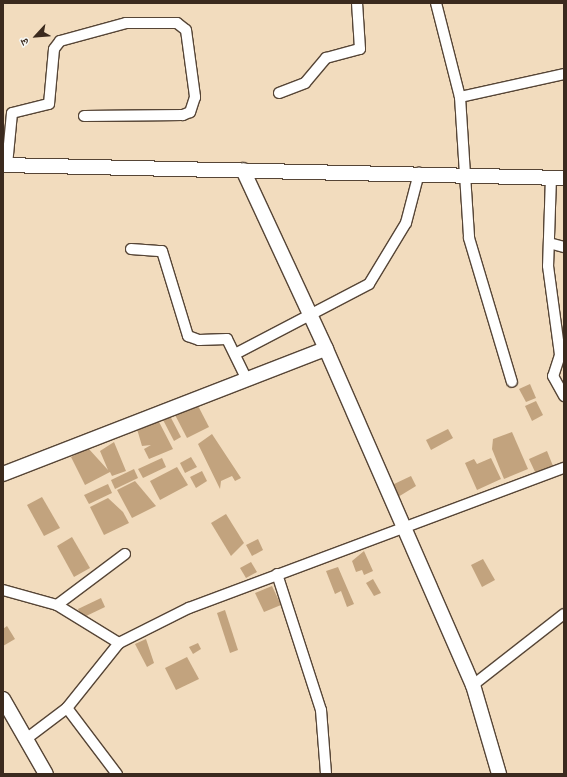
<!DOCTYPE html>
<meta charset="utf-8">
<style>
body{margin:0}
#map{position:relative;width:567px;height:777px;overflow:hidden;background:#f2dcbe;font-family:"IM FELL Great Primer","Noto Serif Devanagari",serif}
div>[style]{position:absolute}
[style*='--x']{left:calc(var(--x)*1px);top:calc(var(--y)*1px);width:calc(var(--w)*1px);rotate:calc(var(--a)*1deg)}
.building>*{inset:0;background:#c2a37e}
.roads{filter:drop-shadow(1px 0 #564536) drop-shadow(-1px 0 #564536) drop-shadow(0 1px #564536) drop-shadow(0 -1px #564536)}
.street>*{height:10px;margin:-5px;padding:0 5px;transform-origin:5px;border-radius:5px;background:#fff}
.secondary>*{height:14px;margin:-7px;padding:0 7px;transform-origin:7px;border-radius:7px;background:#fff}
span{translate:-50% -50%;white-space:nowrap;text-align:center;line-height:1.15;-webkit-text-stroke:3px #f6f6f2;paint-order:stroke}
.frame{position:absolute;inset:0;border:4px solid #3b2a1e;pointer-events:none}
.north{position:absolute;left:16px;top:16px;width:40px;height:40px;-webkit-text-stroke:3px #f6f6f2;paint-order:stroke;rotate:244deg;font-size:11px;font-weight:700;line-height:16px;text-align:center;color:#3b2a1e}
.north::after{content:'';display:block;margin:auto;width:14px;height:18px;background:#3b2a1e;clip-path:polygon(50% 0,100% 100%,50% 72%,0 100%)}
</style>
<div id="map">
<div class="building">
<i style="clip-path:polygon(530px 384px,536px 398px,526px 402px,519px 389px)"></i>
<i style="clip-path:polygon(195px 400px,209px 427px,187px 438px,173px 411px)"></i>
<i style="clip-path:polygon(536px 401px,543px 415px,532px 421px,525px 406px)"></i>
<i style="clip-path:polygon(169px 414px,181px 437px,174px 441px,161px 416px)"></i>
<i style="clip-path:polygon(157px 418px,173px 449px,149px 459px,144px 449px,151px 445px,142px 446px,137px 429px)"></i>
<i style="clip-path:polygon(448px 429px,453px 438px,431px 450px,426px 440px)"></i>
<i style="clip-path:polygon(512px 432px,528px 469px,504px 479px,492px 449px,493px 439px)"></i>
<i style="clip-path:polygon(212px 434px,241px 478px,235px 481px,232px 476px,221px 481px,220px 489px,198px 444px)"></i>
<i style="clip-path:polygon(114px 442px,126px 471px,112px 476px,110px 472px,85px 485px,71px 457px,88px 448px,108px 470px,100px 451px)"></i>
<i style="clip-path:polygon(547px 451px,553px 466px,536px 474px,529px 459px)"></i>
<i style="clip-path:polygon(191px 457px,197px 467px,185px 473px,180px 463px)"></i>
<i style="clip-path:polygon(162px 458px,166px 467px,143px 478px,138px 469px)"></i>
<i style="clip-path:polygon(491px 458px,501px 479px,477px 490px,465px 463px,474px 459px,477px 464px)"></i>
<i style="clip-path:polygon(177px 467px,188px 485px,160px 500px,150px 481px)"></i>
<i style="clip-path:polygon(134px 469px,138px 478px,115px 489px,111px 480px)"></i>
<i style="clip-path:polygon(202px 471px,207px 481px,196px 488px,190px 477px)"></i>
<i style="clip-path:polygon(411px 476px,416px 486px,398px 497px,392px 485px)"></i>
<i style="clip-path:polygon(135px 481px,156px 506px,132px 518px,117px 490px)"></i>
<i style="clip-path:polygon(108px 484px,112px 493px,89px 504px,84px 495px)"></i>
<i style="clip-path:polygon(42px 497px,60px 528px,44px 536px,27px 505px)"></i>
<i style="clip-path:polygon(108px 498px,123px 512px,129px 523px,104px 535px,90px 507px)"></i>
<i style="clip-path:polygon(226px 514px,244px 543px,231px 556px,211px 523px)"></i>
<i style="clip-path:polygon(72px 537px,90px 568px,74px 577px,57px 546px)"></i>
<i style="clip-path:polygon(258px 539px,263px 550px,252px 556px,246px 545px)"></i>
<i style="clip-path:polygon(364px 551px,373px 571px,364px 575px,362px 570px,356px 572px,352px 561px)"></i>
<i style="clip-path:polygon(483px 559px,495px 580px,482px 587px,471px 565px)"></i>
<i style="clip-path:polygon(251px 562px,257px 572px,246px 578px,240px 568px)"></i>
<i style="clip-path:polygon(338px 567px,354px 604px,347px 607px,341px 591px,335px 594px,326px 571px)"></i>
<i style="clip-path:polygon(373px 579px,381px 593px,374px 596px,366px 583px)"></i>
<i style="clip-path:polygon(272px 586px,281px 605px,264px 612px,255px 593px)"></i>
<i style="clip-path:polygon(101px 598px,105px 607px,82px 618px,78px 609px)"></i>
<i style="clip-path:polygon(225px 610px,238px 650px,230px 653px,217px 613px)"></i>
<i style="clip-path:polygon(7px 626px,15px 639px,3px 646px,3px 629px)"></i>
<i style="clip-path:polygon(146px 639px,154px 663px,147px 667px,135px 644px)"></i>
<i style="clip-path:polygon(198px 643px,201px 649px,193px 654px,189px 647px)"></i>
<i style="clip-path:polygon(187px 657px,199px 679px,176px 690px,165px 668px)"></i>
</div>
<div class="roads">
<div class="street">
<i style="--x:436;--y:3;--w:97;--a:75.7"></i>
<i style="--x:460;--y:97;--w:141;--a:86.3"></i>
<i style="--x:469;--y:238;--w:150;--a:73.4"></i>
<i style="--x:279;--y:93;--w:28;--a:-21"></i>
<i style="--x:305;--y:83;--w:33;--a:-50"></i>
<i style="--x:326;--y:58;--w:35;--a:-15"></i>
<i style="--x:360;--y:49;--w:46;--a:-93.7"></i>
<i style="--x:460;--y:97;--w:107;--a:-12.5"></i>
<i style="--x:7;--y:165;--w:52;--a:-84.5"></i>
<i style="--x:12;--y:113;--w:38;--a:-14"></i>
<i style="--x:49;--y:104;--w:55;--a:-84.8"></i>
<i style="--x:54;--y:49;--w:10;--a:-53"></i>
<i style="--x:60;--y:41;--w:68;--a:-15.3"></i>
<i style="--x:126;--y:23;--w:51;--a:0"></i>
<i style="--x:177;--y:23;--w:11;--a:38"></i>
<i style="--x:186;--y:30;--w:68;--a:82.3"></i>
<i style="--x:195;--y:97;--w:16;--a:108"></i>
<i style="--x:190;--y:112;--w:8;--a:157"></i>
<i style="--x:183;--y:115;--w:99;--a:179.4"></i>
<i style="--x:551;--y:177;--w:89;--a:91.9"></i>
<i style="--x:548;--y:266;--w:90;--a:82.3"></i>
<i style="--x:560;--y:355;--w:6;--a:-45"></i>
<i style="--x:549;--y:243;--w:16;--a:15"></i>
<i style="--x:131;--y:249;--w:31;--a:4"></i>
<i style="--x:162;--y:251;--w:89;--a:73"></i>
<i style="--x:188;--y:336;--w:12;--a:20"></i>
<i style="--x:199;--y:340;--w:28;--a:-2"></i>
<i style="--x:227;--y:339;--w:43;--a:64"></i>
<i style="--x:237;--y:353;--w:149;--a:-27.6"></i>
<i style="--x:369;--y:284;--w:71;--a:-58.8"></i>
<i style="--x:406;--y:223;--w:52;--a:-75.4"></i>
<i style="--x:560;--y:355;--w:22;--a:108"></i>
<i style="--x:553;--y:376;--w:23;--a:61"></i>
<i style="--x:277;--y:574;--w:143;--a:72.1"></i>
<i style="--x:321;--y:710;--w:64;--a:85.5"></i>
<i style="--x:3;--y:590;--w:56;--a:15.5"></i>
<i style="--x:57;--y:605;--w:73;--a:31.5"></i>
<i style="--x:57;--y:605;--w:85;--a:-36.9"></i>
<i style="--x:473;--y:685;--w:115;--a:-38"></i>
<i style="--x:67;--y:708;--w:83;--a:52.9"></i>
<i style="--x:26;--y:739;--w:51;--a:-37.1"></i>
<i style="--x:67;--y:708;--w:83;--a:-51.3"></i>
<i style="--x:119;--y:643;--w:78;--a:-26.6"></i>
<i style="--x:189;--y:608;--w:400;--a:-20.5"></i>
</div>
<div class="secondary">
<i style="--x:3;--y:165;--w:561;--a:1.33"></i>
<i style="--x:243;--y:170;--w:197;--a:65.1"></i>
<i style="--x:326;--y:349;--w:367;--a:66.4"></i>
<i style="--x:473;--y:685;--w:93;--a:73.7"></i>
<i style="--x:3;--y:474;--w:346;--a:-21.2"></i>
<i style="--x:3;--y:699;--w:86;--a:60.2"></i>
</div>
</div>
<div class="frame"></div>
<div class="north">उ</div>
</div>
